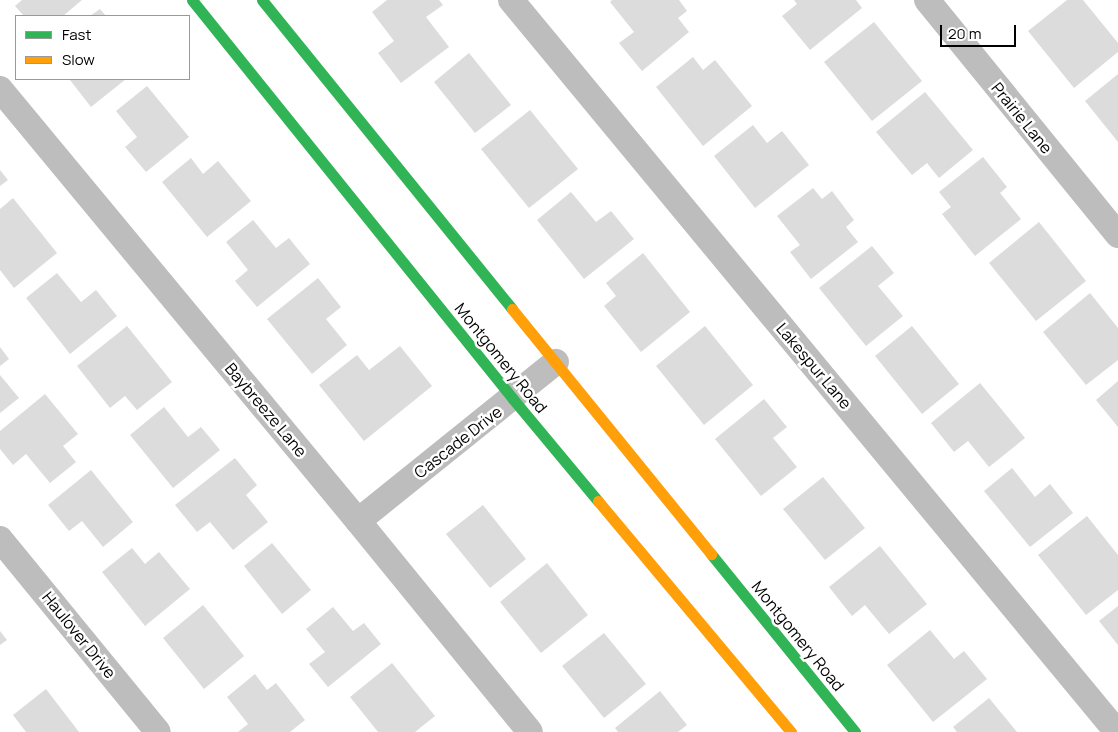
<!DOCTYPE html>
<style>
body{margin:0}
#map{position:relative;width:1118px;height:732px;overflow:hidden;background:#fff;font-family:Manrope,sans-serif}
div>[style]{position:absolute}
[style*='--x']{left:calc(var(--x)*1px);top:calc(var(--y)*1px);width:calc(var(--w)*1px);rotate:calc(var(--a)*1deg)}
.building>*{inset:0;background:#dcdcdc}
.street>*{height:26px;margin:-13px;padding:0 13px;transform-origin:13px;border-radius:13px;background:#bdbdbd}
.fast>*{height:11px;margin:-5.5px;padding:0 5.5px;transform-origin:5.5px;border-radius:5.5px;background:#30b455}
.slow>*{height:11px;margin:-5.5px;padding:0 5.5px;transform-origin:5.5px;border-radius:5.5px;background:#ff9f0a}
span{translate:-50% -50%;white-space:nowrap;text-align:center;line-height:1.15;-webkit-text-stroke:5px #fff;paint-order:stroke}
.street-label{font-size:16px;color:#000}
.legend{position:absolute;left:15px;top:15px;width:175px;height:65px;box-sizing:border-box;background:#fff;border:1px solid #999;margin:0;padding:6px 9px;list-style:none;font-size:15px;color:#000}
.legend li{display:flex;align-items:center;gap:10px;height:25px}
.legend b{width:25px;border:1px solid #999}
.scale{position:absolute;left:940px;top:25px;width:76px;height:22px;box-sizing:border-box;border:2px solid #000;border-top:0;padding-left:6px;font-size:15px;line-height:18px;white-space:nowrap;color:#000;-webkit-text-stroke:4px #fff;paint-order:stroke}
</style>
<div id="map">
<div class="building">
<i style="clip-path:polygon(22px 0,82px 0,63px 16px,24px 16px,15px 6px)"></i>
<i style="clip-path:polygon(387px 0,439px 0,443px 5px,426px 17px,449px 47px,401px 83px,378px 53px,394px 41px,372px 12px)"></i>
<i style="clip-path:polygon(612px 0,679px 0,687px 11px,678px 18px,689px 32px,642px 71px,619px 43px,634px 32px,610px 2px)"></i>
<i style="clip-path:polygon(794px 0,856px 0,862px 8px,810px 50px,782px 16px,797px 4px)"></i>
<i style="clip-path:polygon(1067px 0,1083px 0,1118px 43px,1118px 52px,1074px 88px,1028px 31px)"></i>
<i style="clip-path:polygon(100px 9px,106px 16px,90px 16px)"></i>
<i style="clip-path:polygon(874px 22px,922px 81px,872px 121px,824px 62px)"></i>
<i style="clip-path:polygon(469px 53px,511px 105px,475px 133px,434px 82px)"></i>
<i style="clip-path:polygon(693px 57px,703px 70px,715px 60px,752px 106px,703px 146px,656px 87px)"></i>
<i style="clip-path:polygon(1118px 74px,1118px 142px,1085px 101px)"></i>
<i style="clip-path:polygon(71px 79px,126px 79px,91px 107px,70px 80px)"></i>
<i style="clip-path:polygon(147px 86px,189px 137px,146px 172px,125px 147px,137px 137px,116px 111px)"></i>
<i style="clip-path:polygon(925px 92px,973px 150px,939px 178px,927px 163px,912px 175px,876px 132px)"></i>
<i style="clip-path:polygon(530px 110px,578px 169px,529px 208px,481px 149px)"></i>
<i style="clip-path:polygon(753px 125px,767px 143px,782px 131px,809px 165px,755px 208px,714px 156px)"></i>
<i style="clip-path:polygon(983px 157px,1007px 187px,1000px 193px,1021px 219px,975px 256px,942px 214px,951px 207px,939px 192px)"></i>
<i style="clip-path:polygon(191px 158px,203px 174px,218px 161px,251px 201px,207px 237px,162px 182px)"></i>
<i style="clip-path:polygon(0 170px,8px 180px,0 186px)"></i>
<i style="clip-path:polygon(813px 188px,822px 199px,832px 191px,854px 220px,846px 227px,858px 242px,811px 279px,790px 252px,800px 245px,777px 216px)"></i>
<i style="clip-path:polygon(571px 192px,596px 222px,611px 211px,634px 239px,584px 279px,537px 220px)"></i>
<i style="clip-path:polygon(13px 198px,57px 253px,14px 288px,0 270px,0 209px)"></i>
<i style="clip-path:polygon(253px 220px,276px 248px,289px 238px,310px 264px,257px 307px,235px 281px,248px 270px,226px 242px)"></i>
<i style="clip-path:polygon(1039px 222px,1086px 281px,1036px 321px,989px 263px)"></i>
<i style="clip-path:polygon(872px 246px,894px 273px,878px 286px,903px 316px,866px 346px,819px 288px)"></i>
<i style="clip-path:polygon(643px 253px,690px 312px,641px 352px,604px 306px,616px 296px,606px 283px)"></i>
<i style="clip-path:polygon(57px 273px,81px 302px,96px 290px,117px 316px,70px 354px,26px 298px)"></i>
<i style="clip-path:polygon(318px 278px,341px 307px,326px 319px,347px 345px,312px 374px,267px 319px)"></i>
<i style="clip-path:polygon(1090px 293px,1118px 328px,1118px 360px,1086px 385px,1043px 332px)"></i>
<i style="clip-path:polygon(127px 326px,172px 382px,137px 410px,125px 396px,110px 408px,77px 366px)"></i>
<i style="clip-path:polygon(705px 326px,753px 385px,704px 425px,656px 366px)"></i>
<i style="clip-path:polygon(912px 326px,959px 384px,922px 414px,875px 356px)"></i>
<i style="clip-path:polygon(400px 346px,432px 386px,364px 441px,319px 385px,357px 355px,369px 370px)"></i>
<i style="clip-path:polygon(0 347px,9px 359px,0 366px)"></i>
<i style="clip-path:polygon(0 375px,19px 398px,0 413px)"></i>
<i style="clip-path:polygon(1118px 381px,1118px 427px,1096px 400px)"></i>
<i style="clip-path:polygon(980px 383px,1025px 438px,989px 467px,968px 441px,954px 452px,931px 423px)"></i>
<i style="clip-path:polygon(45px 394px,78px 434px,63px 446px,76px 462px,50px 483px,26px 454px,13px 465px,0 449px,0 431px)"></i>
<i style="clip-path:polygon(764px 399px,787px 427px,773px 438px,797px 467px,761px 496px,715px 439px)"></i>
<i style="clip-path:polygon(164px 407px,188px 437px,201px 427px,220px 450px,173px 488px,130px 435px)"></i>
<i style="clip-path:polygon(235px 458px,257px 485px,246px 495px,268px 522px,233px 550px,210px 522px,197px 532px,175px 505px)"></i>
<i style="clip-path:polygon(1012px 468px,1035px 497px,1050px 484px,1073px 513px,1030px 547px,984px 491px)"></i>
<i style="clip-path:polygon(91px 470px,133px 522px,103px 547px,82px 521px,69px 531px,48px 505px)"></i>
<i style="clip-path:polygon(823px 477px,865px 528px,825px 560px,783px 509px)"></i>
<i style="clip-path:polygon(483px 505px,526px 559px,490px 588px,446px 534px)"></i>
<i style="clip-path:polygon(1087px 516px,1118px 555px,1118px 590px,1086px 615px,1038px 555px)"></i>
<i style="clip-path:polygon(272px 543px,311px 590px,282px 614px,244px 566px)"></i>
<i style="clip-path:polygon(880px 546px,927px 604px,889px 634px,865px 605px,852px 616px,829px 587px)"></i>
<i style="clip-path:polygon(132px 548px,145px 564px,159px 552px,190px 589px,145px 626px,102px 572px)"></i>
<i style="clip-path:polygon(547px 563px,588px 615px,541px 653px,500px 602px)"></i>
<i style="clip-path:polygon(203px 605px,244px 656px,204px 689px,163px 638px)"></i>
<i style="clip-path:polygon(1118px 606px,1118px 645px,1099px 621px)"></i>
<i style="clip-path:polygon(333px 607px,353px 631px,364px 623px,381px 644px,328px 687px,309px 664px,325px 652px,306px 629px)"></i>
<i style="clip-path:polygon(930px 630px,954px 659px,964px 651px,987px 679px,933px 722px,887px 665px)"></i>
<i style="clip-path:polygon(0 631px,7px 640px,0 645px)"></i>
<i style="clip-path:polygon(604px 633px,646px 684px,604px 718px,562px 666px)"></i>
<i style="clip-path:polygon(392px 663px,435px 716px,415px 732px,378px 732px,350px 697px)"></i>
<i style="clip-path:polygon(255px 674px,267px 690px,276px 683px,305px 720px,290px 732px,238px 732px,248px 724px,227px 697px)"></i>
<i style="clip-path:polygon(46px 689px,79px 732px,26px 732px,13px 715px)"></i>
<i style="clip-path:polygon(660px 691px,687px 725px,678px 732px,618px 732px,615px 728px)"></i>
<i style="clip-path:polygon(989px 698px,1017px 732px,957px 732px,953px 727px)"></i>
</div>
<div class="street">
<i style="--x:511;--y:0;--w:950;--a:50.38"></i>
<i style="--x:927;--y:0;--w:303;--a:50.9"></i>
<i style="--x:0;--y:89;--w:561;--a:50.35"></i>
<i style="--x:358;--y:521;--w:272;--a:50.8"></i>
<i style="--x:358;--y:521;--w:254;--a:-38.8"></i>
<i style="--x:0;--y:539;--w:249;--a:50.7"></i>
</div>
<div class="fast">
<i style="--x:192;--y:0;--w:512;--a:51.18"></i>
<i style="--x:513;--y:399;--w:133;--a:50.2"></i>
<i style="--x:262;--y:0;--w:397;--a:51"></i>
<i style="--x:711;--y:554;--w:229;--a:51"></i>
</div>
<div class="slow">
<i style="--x:512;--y:309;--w:316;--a:50.9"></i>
<i style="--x:598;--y:501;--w:301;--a:50.1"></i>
</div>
<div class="street-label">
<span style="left:1022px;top:118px;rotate:51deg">Prairie Lane</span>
<span style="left:501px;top:358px;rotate:51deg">Montgomery Road</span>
<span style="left:814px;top:366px;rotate:50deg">Lakespur Lane</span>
<span style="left:266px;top:410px;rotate:50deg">Baybreeze Lane</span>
<span style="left:458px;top:442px;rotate:-38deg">Cascade Drive</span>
<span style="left:79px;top:635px;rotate:51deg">Haulover Drive</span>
<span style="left:798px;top:636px;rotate:51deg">Montgomery Road</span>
</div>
<ul class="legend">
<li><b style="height:6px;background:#30b455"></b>Fast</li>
<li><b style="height:6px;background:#ff9f0a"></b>Slow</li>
</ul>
<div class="scale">20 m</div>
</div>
